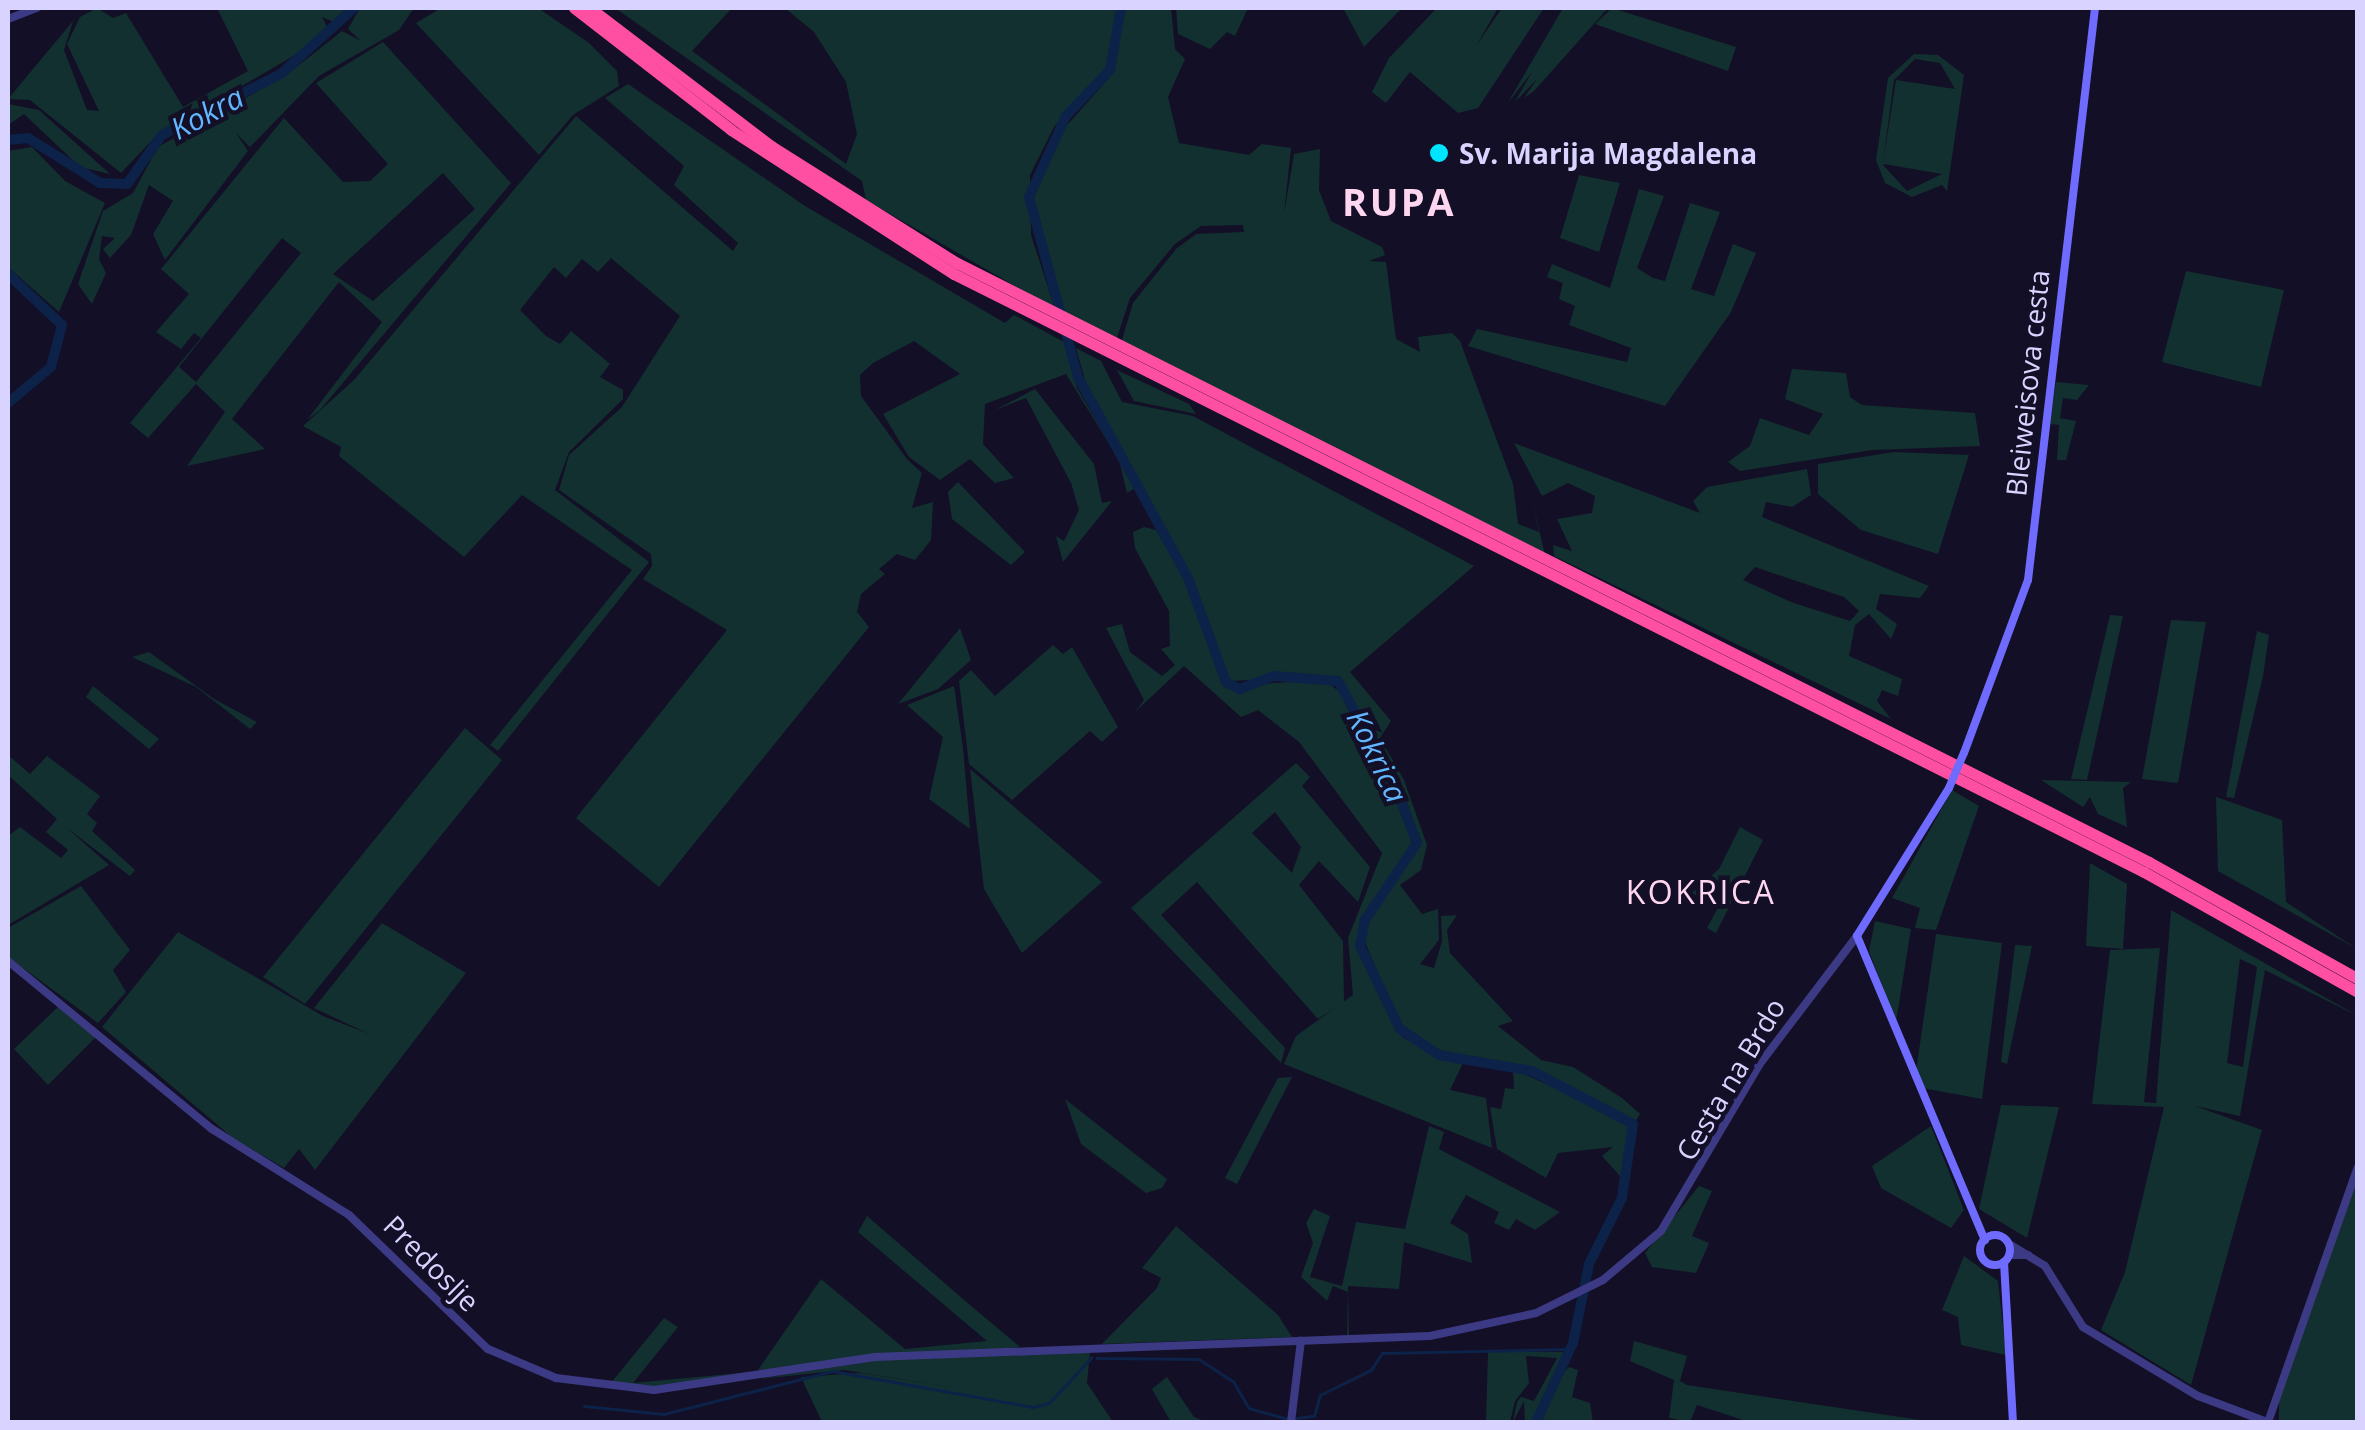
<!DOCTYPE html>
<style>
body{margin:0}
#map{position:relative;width:2365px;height:1430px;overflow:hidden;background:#130f26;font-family:"Open Sans",sans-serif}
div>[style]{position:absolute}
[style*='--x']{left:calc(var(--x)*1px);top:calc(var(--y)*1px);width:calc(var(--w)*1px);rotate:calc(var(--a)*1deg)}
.green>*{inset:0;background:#12302f}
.stream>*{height:2.5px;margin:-1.25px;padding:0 1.25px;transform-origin:1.25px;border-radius:1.25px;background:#0c2248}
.river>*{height:10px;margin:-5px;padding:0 5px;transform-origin:5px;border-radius:5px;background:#0c2248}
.tertiary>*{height:8px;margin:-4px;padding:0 4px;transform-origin:4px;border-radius:4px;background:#3d3a85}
.secondary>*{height:8px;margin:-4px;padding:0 4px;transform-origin:4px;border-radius:4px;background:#6f6bff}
.secondary>.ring{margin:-4px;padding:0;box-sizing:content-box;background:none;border:8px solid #6f6bff;border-radius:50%}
.motorway>*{height:11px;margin:-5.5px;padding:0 5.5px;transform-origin:5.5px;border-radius:5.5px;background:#ff4fa3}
.secondary-bridge>*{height:8px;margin:-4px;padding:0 4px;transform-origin:4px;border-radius:4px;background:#6f6bff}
.dots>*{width:28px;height:28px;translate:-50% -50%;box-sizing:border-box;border:5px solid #130f26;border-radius:50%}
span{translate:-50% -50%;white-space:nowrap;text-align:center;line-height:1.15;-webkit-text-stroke:9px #130f26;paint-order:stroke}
.poi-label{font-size:28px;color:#d9d4ff;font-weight:700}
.left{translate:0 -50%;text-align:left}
.street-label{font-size:28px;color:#d9d4ff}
.water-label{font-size:30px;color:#62b6ff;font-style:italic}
.quarter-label{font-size:32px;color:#ffd6f0;letter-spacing:2.5px}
.district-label{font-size:38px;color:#ffd6f0;font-weight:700;letter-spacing:2.5px}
.frame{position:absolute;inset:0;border:10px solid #d9d4ff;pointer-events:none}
</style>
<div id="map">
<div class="green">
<i style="clip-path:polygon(97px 8px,113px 18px,126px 13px,183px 107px,248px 71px,217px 8px,347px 8px,338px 24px,322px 17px,331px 34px,156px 136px,121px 173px,30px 100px,8px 99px,73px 21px,64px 50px,87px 110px,99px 111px,67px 44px,80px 17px)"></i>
<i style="clip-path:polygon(360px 8px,414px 8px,399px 30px,319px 76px,250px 147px,236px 133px,248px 151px,165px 260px,153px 234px,173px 201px,149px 185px,131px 235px,110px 258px,103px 249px,115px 238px,102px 236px,99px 259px,106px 273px,92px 304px,78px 284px,103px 211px,133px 193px,158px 147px,285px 76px,342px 31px,361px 41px,348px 29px)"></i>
<i style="clip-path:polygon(441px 8px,538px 8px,589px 43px,617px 71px,619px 86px,573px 115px,539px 155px,416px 23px)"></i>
<i style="clip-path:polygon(615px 8px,732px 8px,692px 51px,846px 164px,857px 134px,846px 82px,814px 32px,785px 8px,1117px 8px,1107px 69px,1054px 127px,1030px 175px,1031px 235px,1055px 309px,866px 200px,862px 181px)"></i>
<i style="clip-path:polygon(1124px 8px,1171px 8px,1175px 49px,1185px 59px,1168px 97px,1179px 143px,1249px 155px,1262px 144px,1291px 148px,1284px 214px,1294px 154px,1320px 149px,1319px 190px,1331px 221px,1382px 247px,1385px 255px,1369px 261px,1386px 262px,1396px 339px,1420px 352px,1418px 337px,1452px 333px,1460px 341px,1513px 484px,1518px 524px,1539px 532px,1531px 495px,1545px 555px,1121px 343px,1133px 303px,1176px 249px,1196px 234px,1244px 232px,1243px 225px,1201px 226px,1175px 244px,1130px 298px,1116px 341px,1063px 313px,1031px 197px,1053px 141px,1109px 78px)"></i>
<i style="clip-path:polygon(1176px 8px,1248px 8px,1235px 36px,1227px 32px,1210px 49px,1178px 34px)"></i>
<i style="clip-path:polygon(1343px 8px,1402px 8px,1364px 47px)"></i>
<i style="clip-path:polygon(1437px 8px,1498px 8px,1476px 46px,1502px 8px,1544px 8px,1478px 108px,1458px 113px,1410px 72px,1386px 103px,1372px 92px,1389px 58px)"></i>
<i style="clip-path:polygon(1563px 8px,1608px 8px,1534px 91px,1524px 98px,1537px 79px,1515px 102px,1532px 72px,1507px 104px)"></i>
<i style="clip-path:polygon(1612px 8px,1736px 47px,1728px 71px,1595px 24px)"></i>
<i style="clip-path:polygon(evenodd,383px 42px,511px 183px,320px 410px,307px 420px,382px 322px,339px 282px,232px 419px,265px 449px,187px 466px,225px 412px,196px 384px,148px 438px,130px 423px,201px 338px,194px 333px,181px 349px,156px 332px,189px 294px,161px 269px,284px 118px,343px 182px,370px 181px,388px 164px,316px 83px,383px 42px,443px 173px,475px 209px,373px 301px,333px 274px,443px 173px,383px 42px,282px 238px,301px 253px,196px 382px,179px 367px,282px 238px)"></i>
<i style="clip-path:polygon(evenodd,1914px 54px,1938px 55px,1964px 75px,1947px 191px,1942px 185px,1912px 197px,1885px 183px,1876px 160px,1888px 78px,1914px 54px,1915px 59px,1940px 63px,1955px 89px,1896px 80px,1883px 163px,1894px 80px,1915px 59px,1914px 54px,1883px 165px,1884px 164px,1942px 174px,1907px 191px,1883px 165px)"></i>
<i style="clip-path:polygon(628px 84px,805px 206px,1005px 323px,1014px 315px,1064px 342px,1077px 388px,1135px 488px,1127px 493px,1119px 460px,1066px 374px,985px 404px,983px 444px,1014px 478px,995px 483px,970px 459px,940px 480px,909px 457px,883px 414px,960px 374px,914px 341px,873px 363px,860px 375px,861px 396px,907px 459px,922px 473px,912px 508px,933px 502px,931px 540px,915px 560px,897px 554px,879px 569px,885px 574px,861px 594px,857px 612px,869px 627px,659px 887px,576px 818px,727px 630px,643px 579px,652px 566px,651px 554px,559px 490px,569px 455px,622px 407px,680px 316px,611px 258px,598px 272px,582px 259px,566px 278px,554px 267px,520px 310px,546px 336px,560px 344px,571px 331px,610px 364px,600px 377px,623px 390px,623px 399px,569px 452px,555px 490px,649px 562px,498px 751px,490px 745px,632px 570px,522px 495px,464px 557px,339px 456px,341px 447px,303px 426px,354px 380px,576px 116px,733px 251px,738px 243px,674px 185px,684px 166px,605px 98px)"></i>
<i style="clip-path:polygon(8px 104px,39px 110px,110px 174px,80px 167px,24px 114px,8px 125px)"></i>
<i style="clip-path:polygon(32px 147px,65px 181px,105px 203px,59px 312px,8px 267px,8px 151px)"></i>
<i style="clip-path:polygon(1579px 175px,1620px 183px,1599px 252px,1560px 238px)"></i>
<i style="clip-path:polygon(1639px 189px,1664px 196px,1637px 268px,1653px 278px,1665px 281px,1690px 203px,1720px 212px,1691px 289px,1714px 296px,1733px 244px,1756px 253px,1731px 312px,1665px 406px,1468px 346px,1477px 329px,1627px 362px,1631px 348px,1569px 325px,1575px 306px,1559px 299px,1563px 283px,1547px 277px,1552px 264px,1610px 288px)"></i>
<i style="clip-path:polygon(2186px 271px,2284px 290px,2261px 387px,2162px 362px)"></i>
<i style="clip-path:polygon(1076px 348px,1101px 361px,1122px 402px,1193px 416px,1474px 566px,1350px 672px,1391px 721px,1380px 738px,1404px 780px,1427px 845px,1421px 870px,1400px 885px,1422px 914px,1438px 909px,1439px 940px,1420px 964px,1434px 968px,1442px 941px,1441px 916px,1457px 915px,1447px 930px,1450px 953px,1513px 1021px,1498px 1026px,1541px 1060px,1573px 1067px,1622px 1098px,1640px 1114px,1635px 1122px,1521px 1065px,1430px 1050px,1398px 1021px,1364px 940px,1372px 911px,1420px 845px,1400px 779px,1335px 676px,1229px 681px,1190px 574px,1087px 387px)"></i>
<i style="clip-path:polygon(1792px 369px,1846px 373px,1850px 397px,1862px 405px,1975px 413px,1980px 446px,1872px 450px,1740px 471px,1728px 462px,1750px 446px,1760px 418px,1809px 435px,1823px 414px,1785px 399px)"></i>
<i style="clip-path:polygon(1117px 370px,1189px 404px,1196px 414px,1134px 401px)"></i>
<i style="clip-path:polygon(2056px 382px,2089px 385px,2077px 400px,2063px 398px,2060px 418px,2076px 421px,2066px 460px,2057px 460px,2059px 425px,2050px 424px)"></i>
<i style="clip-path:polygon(1035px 389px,1094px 464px,1102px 503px,1112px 501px,1063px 562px,1056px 536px,1064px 541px,1079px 510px,1071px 483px,1026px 398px,995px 410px)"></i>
<i style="clip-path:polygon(evenodd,1514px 443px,1700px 513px,1693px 501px,1707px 487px,1807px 469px,1811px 495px,1792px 507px,1766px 502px,1762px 517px,1929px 586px,1920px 598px,1880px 594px,1876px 609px,1897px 624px,1891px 639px,1869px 614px,1855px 625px,1849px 656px,1902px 679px,1898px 696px,1882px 690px,1877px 701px,1891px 719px,1554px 556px,1553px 545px,1572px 551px,1557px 519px,1592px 513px,1595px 496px,1568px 483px,1542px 496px,1514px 443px,1755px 567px,1844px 597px,1859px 611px,1850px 621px,1791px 602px,1743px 580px,1755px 567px)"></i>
<i style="clip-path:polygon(1894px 452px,1969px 455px,1938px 554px,1861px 530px,1818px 494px,1818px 464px)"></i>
<i style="clip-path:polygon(958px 482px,1025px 552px,1011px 565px,952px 519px,948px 492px)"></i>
<i style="clip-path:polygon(1144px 527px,1156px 530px,1185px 580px,1227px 686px,1325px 680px,1349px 700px,1412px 836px,1409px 859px,1362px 919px,1356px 948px,1403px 1038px,1463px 1063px,1450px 1090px,1486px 1098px,1492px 1148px,1284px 1064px,1296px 1036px,1353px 995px,1348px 938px,1382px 853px,1299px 742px,1258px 710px,1241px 717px,1184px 666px,1135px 712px,1144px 700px,1106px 628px,1122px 624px,1130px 652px,1162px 676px,1175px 665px,1161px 649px,1170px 646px,1169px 611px,1135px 548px,1133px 532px)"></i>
<i style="clip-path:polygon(2110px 615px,2123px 616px,2087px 780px,2071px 779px)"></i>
<i style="clip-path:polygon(2171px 620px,2206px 622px,2178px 783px,2142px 779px)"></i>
<i style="clip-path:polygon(960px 628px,971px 660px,938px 689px,898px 704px)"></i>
<i style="clip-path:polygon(2257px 631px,2269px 635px,2263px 676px,2234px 798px,2226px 797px)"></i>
<i style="clip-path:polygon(1053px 645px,1063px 654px,1072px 647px,1118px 727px,1102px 742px,1090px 731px,1012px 800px,969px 764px,959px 681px,971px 670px,995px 696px)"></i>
<i style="clip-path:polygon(149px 652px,214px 699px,257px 722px,250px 729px,196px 687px,132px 657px)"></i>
<i style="clip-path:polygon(93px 686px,159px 739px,149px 749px,86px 697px)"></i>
<i style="clip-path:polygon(954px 686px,963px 748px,970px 829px,929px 799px,943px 737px,907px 705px)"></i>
<i style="clip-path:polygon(465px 728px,502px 760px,305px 1004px,263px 977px)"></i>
<i style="clip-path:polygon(8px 755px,30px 774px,47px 756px,100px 796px,87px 814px,97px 823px,92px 831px,135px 870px,130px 876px,67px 828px,109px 865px,8px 925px,8px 836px,20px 827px,61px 858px,68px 850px,46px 832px,57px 819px,8px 775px)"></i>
<i style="clip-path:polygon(evenodd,1296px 763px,1310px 777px,1302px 786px,1370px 867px,1358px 902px,1319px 861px,1299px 885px,1343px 941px,1344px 1002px,1318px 1019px,1197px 882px,1161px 915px,1285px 1048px,1281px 1063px,1131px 908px,1296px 763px,1275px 812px,1301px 847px,1292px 873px,1252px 833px,1275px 812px)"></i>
<i style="clip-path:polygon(970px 769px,1102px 882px,1022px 953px,984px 889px)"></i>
<i style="clip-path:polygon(2041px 780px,2131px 782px,2123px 788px,2127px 827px,2098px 814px,2090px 797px,2083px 807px)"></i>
<i style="clip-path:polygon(1952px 790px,1979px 806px,1936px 930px,1915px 928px,1920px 908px,1892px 898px)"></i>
<i style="clip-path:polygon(2216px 797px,2282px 820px,2286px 902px,2357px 949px,2218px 871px)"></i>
<i style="clip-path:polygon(1740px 827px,1763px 840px,1716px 933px,1707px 928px,1727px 891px,1711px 884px,1702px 899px,1692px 893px,1719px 869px)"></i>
<i style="clip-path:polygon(2090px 863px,2127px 884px,2123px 949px,2086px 946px)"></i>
<i style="clip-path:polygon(81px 886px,130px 950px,113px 970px,126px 992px,98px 1023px,8px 957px,8px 928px)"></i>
<i style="clip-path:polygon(evenodd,2171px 910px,2358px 1016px,2265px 970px,2240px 1116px,2195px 1106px,2262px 1130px,2191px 1385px,2101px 1330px,2125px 1272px,2164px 1107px,2092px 1104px,2110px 950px,2160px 948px,2144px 1102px,2156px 1103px,2171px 910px,2240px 959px,2257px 967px,2243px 1067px,2227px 1063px,2240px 959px)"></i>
<i style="clip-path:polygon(1875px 921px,1911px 929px,1896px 1022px,1869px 951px)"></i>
<i style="clip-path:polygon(382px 923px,466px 973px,315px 1170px,299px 1149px,284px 1168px,233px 1138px,102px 1027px,178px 932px,323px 1016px,369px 1034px,314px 1008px)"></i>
<i style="clip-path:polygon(1936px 934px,2002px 943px,1982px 1099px,1922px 1088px,1916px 1071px)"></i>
<i style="clip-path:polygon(2015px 945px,2032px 946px,2007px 1064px,2001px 1062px)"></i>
<i style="clip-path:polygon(59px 1006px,97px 1036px,48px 1085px,14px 1049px)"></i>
<i style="clip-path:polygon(1513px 1069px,1628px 1121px,1632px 1145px,1618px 1192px,1620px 1176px,1602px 1156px,1613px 1147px,1558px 1153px,1546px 1178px,1497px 1149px,1490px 1107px,1501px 1109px,1505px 1088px,1514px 1089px)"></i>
<i style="clip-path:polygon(1292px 1077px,1237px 1184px,1225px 1178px,1278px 1078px)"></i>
<i style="clip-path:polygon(1065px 1099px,1167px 1179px,1162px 1188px,1146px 1193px,1081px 1144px)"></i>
<i style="clip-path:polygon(2001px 1105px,2059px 1107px,2027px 1238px,1979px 1209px)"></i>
<i style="clip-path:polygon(1429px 1126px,1444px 1132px,1439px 1149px,1560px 1212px,1535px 1230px,1516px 1219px,1509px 1230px,1494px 1223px,1499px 1212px,1466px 1195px,1450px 1223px,1468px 1234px,1472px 1263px,1404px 1242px,1399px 1289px,1348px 1286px,1349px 1335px,1347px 1335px,1348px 1292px,1333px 1286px,1327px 1301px,1301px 1277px,1313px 1243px,1306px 1223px,1314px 1209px,1330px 1216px,1310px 1277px,1342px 1286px,1356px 1222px,1405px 1229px)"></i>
<i style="clip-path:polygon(1931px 1126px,1964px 1210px,1951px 1228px,1881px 1188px,1872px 1166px)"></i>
<i style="clip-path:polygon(2357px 1178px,2357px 1422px,2279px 1422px,2279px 1401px)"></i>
<i style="clip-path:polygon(1699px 1186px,1712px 1191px,1692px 1236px,1709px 1243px,1696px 1273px,1652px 1267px,1645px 1253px)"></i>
<i style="clip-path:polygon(867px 1216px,970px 1305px,1020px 1347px,758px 1370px,821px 1279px,905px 1349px,987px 1341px,858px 1232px)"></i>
<i style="clip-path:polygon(1176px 1226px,1278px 1315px,1292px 1337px,1102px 1344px,1157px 1288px,1161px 1278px,1142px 1268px)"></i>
<i style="clip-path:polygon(1964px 1256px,1998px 1281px,2006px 1355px,1961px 1345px,1958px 1317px,1942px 1310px)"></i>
<i style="clip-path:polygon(664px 1318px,678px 1327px,633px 1383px,751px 1372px,652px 1387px,610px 1384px)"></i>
<i style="clip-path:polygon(1634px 1341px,1687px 1356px,1680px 1381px,1687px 1385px,1934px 1422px,1749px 1422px,1697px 1405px,1690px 1422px,1669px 1418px,1674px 1380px,1630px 1361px)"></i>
<i style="clip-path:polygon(1090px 1352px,1087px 1383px,1113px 1422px,822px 1422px,801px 1377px,860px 1373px,957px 1388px,844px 1370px,759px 1379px,878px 1360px)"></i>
<i style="clip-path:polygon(1488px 1352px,1566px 1352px,1534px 1422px,1525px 1422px,1524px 1401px,1513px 1422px,1517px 1402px,1521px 1397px,1534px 1401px,1557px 1358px,1526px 1356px,1529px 1383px,1515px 1401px,1510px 1422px,1486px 1422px)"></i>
<i style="clip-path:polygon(1569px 1367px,1578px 1370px,1572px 1397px,1590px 1403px,1593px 1422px,1539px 1422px,1549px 1389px)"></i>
<i style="clip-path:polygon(1167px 1377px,1194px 1417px,1207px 1422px,1171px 1422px,1152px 1389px)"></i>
</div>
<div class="stream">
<i style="--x:1097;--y:1358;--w:102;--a:0.6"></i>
<i style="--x:1199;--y:1359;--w:42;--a:33.3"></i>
<i style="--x:1234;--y:1382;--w:30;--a:60"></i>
<i style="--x:1249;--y:1408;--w:41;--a:15.8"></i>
<i style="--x:1288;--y:1419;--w:26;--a:-7"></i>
<i style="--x:1314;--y:1416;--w:22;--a:-74"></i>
<i style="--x:1320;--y:1395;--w:57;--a:-26.1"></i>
<i style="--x:1371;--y:1370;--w:20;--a:-57"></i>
<i style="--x:1382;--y:1353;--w:188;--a:-1.2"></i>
<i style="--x:584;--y:1406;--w:80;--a:5.7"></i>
<i style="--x:664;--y:1414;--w:174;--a:-14.3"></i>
<i style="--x:833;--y:1371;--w:203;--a:10.2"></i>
<i style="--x:1033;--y:1407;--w:16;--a:-14"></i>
<i style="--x:1049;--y:1403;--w:62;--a:-47"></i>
</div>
<div class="river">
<i style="--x:1121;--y:8;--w:63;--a:100.1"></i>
<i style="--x:1110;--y:70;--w:64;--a:133.7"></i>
<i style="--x:1066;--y:116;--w:89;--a:114.6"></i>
<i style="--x:1029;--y:197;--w:187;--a:74.8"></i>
<i style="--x:1078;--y:377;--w:229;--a:61.3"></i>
<i style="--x:1188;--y:578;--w:111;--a:69.9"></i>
<i style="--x:1226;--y:682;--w:16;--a:27"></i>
<i style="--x:1240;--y:689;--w:36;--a:-21"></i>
<i style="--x:1274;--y:676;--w:64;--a:4.5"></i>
<i style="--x:1338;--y:681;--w:116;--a:61.2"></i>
<i style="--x:1394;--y:783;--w:64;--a:69"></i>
<i style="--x:1417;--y:843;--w:93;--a:124"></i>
<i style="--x:1365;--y:920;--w:26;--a:101"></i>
<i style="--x:1360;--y:946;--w:92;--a:64.3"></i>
<i style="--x:1400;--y:1029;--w:47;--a:33.7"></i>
<i style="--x:1439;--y:1055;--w:94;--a:9.8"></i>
<i style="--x:1532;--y:1071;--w:114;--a:27.7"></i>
<i style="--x:1633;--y:1124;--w:75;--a:98.5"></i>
<i style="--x:1622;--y:1198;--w:74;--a:116.6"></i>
<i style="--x:1589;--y:1264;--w:81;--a:101.4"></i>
<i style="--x:1573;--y:1343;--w:87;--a:115.1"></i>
<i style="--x:8;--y:140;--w:20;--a:-6"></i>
<i style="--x:28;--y:138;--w:85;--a:32"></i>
<i style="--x:100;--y:183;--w:27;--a:2"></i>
<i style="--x:127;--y:184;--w:60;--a:-54.5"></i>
<i style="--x:162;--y:135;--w:135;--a:-27.3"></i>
<i style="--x:282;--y:73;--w:97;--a:-42.1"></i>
<i style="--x:8;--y:274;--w:74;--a:43.4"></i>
<i style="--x:62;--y:325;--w:43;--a:104.7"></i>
<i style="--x:51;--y:367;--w:56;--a:140.1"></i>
</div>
<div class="tertiary">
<i style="--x:8;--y:19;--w:31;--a:-21"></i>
<i style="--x:8;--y:961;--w:264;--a:39.5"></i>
<i style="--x:212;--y:1129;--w:162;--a:32.1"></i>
<i style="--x:349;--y:1215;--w:193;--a:44"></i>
<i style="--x:488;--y:1349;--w:74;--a:23.1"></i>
<i style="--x:556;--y:1378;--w:99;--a:7"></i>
<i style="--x:654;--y:1390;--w:223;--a:-8.5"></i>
<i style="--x:875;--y:1357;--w:555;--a:-2.17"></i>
<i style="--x:1430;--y:1336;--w:108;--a:-12.2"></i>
<i style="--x:1536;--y:1313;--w:75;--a:-26.2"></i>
<i style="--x:1603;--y:1280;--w:76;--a:-40.2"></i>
<i style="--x:1661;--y:1231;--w:193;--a:-59.4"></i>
<i style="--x:1759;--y:1065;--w:162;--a:-52.8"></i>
<i style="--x:2009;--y:1244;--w:42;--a:31.4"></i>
<i style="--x:2045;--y:1266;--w:72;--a:58.1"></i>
<i style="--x:2083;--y:1327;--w:134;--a:31"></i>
<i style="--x:2198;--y:1396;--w:74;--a:20.6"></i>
<i style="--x:2009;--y:1255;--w:19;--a:0"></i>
<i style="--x:1291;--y:1422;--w:82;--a:-83"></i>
<i style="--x:2268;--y:1422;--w:270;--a:-70.6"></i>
</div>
<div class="secondary">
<i style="--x:1964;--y:753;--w:184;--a:-69.7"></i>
<i style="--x:2028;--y:580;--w:576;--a:-83.32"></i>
<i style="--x:1949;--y:788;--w:174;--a:121.9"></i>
<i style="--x:1857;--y:936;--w:330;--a:67.2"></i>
<i class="ring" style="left:1980px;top:1235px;width:22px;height:22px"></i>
<i style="--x:2004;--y:1262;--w:160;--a:86.8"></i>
</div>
<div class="motorway">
<i style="--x:574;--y:8;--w:199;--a:37.8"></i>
<i style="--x:731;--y:130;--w:265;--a:32.9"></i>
<i style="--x:954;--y:274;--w:1332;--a:26.68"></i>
<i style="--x:2144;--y:872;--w:245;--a:29.3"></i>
<i style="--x:590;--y:8;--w:228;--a:37.3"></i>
<i style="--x:771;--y:146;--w:220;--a:32.2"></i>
<i style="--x:957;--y:263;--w:1334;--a:26.68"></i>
<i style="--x:2149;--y:862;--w:240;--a:29.2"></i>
</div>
<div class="secondary-bridge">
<i style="--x:1949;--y:788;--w:38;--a:-67"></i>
</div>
<div class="dots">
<i style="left:1439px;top:153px;background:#00e5ff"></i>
</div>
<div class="poi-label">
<span class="left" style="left:1459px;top:153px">Sv. Marija Magdalena</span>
</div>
<div class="street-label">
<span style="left:2027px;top:383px;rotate:-84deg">Bleiweisova cesta</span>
<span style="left:1730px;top:1079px;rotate:-59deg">Cesta na Brdo</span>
<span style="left:432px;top:1263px;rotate:45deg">Predoslje</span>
</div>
<div class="water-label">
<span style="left:207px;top:113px;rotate:-28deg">Kokra</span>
<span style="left:1377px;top:756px;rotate:64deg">Kokrica</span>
</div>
<div class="quarter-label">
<span style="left:1701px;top:892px">KOKRICA</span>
</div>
<div class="district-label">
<span style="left:1399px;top:202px">RUPA</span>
</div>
<div class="frame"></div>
</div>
